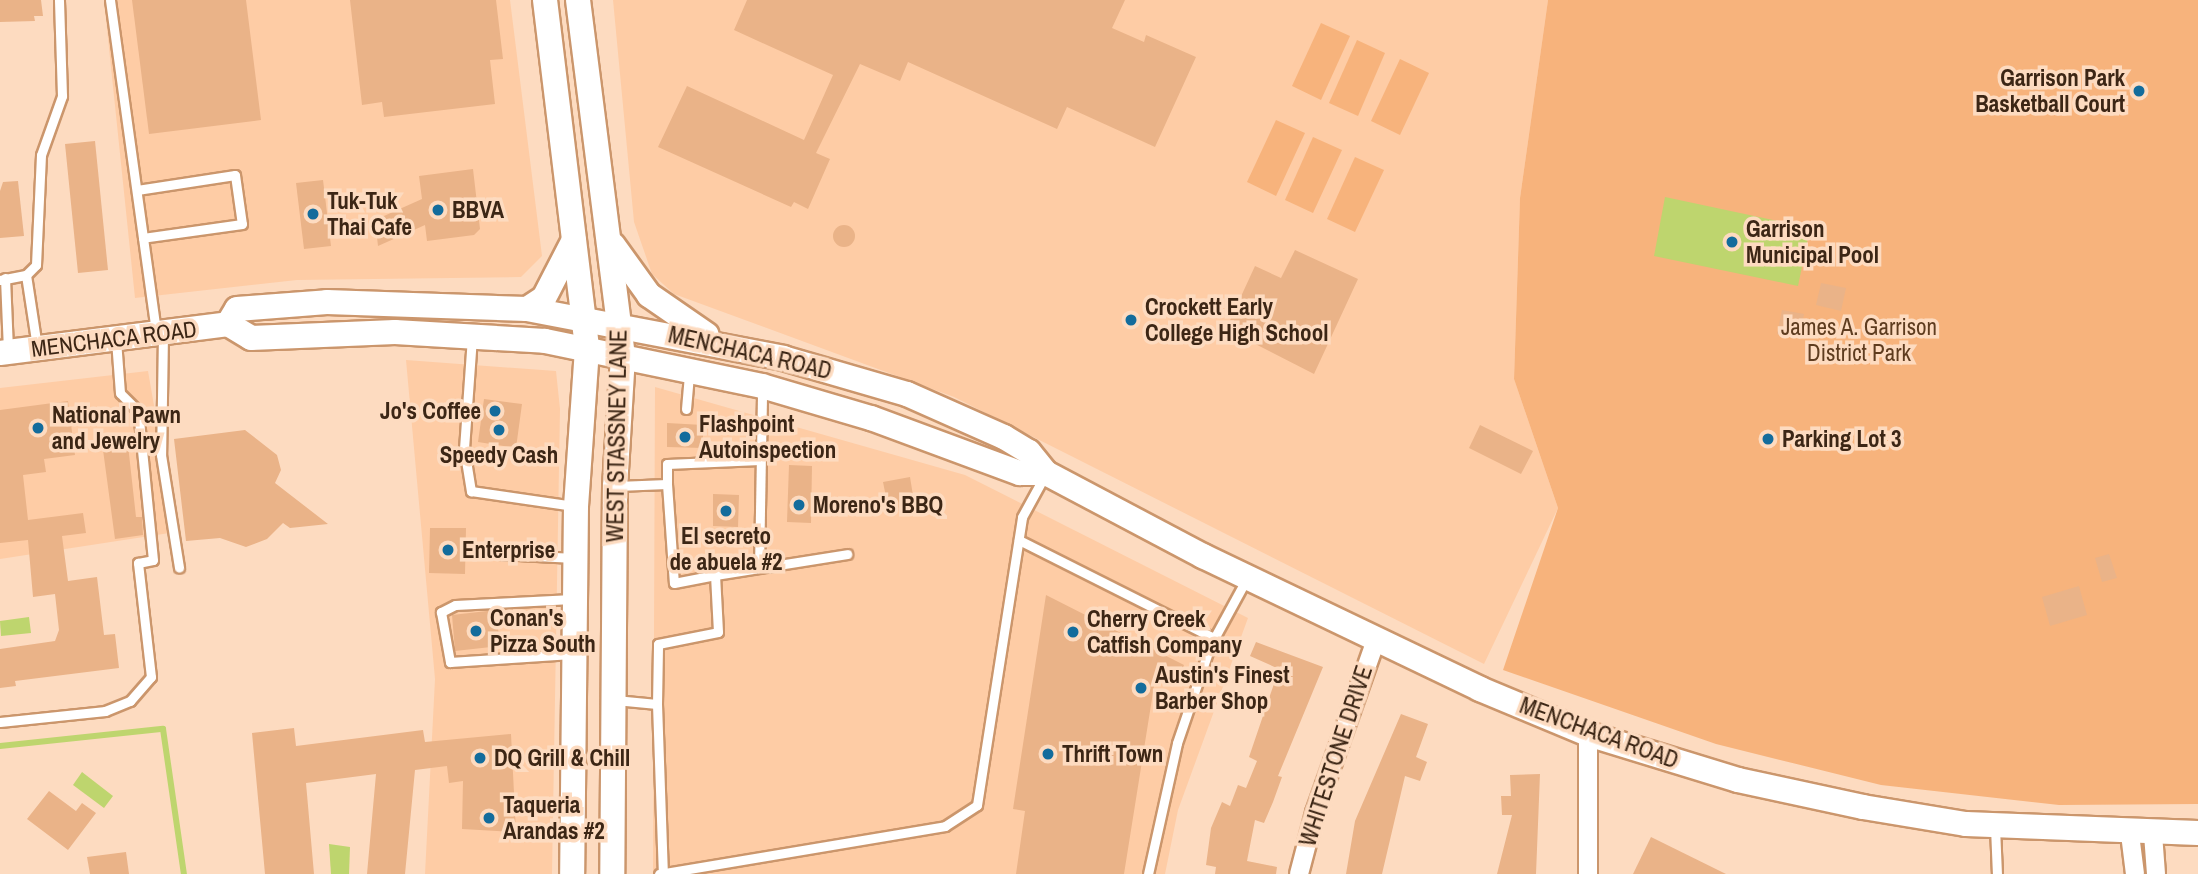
<!DOCTYPE html>
<style>
body{margin:0}
#map{position:relative;width:2198px;height:874px;overflow:hidden;background:#fddbc0;font-family:"Archivo Narrow",sans-serif}
div>[style]{position:absolute}
[style*='--x']{left:calc(var(--x)*1px);top:calc(var(--y)*1px);width:calc(var(--w)*1px);rotate:calc(var(--a)*1deg)}
.built>*{inset:0;background:#fecca5}
.green>*{inset:0;background:#f7b37c}
.water>*{inset:0;background:#bed56e}
.stream>*{height:6px;margin:-3px;padding:0 3px;transform-origin:3px;border-radius:3px;background:#bed56e}
.building>*{inset:0;background:#eab388}
.round{border-radius:50%}
.roads{filter:drop-shadow(2px 0 #cb966c) drop-shadow(-2px 0 #cb966c) drop-shadow(0 2px #cb966c) drop-shadow(0 -2px #cb966c)}
.service>*{height:9px;margin:-4.5px;padding:0 4.5px;transform-origin:4.5px;border-radius:4.5px;background:#fff}
.minor>*{height:18px;margin:-9px;padding:0 9px;transform-origin:9px;border-radius:9px;background:#fff}
.secondary>*{height:24px;margin:-12px;padding:0 12px;transform-origin:12px;border-radius:12px;background:#fff}
.dots>*{width:19px;height:19px;translate:-50% -50%;box-sizing:border-box;border:4px solid #fddbc0;border-radius:50%}
span{translate:-50% -50%;white-space:nowrap;text-align:center;line-height:1.15;-webkit-text-stroke:7px #fddbc0;paint-order:stroke}
.poi-label{font-size:23px;color:#3c2615;font-weight:700}
.right{translate:-100% -50%;text-align:right}
.left{translate:0 -50%;text-align:left}
.park-label{font-size:23px;color:#5e3c1f}
.street-label{font-size:23px;color:#3c2615}
</style>
<div id="map">
<div class="built">
<i style="clip-path:polygon(104px 0,510px 0,542px 256px,521px 277px,297px 280px,135px 298px)"></i>
<i style="clip-path:polygon(613px 0,1548px 0,1520px 198px,1514px 379px,1558px 508px,1484px 664px,954px 397px,674px 294px,652px 274px,634px 222px)"></i>
<i style="clip-path:polygon(406px 360px,556px 371px,560px 409px,552px 874px,425px 874px,435px 679px)"></i>
<i style="clip-path:polygon(148px 371px,176px 532px,0 559px,0 388px)"></i>
<i style="clip-path:polygon(655px 387px,965px 475px,1248px 618px,1178px 810px,1165px 874px,653px 874px)"></i>
</div>
<div class="green">
<i style="clip-path:polygon(1548px 0,2198px 0,2198px 804px,2059px 805px,1881px 785px,1716px 744px,1503px 670px,1558px 508px,1514px 379px,1520px 198px)"></i>
<i style="clip-path:polygon(1321px 23px,1350px 36px,1321px 100px,1292px 86px)"></i>
<i style="clip-path:polygon(1357px 40px,1385px 53px,1358px 116px,1329px 103px)"></i>
<i style="clip-path:polygon(1400px 59px,1429px 73px,1400px 135px,1371px 121px)"></i>
<i style="clip-path:polygon(1276px 120px,1305px 133px,1276px 196px,1247px 182px)"></i>
<i style="clip-path:polygon(1313px 137px,1342px 150px,1313px 213px,1285px 200px)"></i>
<i style="clip-path:polygon(1355px 157px,1384px 170px,1355px 232px,1327px 219px)"></i>
</div>
<div class="water">
<i style="clip-path:polygon(1665px 197px,1810px 228px,1798px 286px,1654px 256px)"></i>
<i style="clip-path:polygon(29px 617px,31px 633px,1px 636px,0 621px)"></i>
<i style="clip-path:polygon(82px 772px,113px 796px,104px 808px,73px 785px)"></i>
<i style="clip-path:polygon(329px 844px,350px 847px,349px 874px,331px 874px)"></i>
</div>
<div class="stream">
<i style="--x:0;--y:746;--w:164;--a:-6"></i>
<i style="--x:163;--y:729;--w:147;--a:81.8"></i>
</div>
<div class="building">
<i style="clip-path:polygon(0 0,41px 0,43px 16px,34px 16px,35px 21px,0 22px)"></i>
<i style="clip-path:polygon(132px 0,246px 0,261px 120px,149px 134px)"></i>
<i style="clip-path:polygon(350px 0,496px 0,503px 59px,490px 60px,495px 104px,384px 117px,382px 102px,362px 105px)"></i>
<i style="clip-path:polygon(747px 0,1125px 0,1112px 28px,1144px 42px,1146px 35px,1196px 57px,1155px 147px,1067px 107px,1057px 129px,908px 62px,900px 81px,860px 64px,816px 153px,830px 159px,808px 209px,794px 202px,791px 207px,658px 147px,687px 86px,804px 140px,833px 75px,734px 30px)"></i>
<i style="clip-path:polygon(95px 141px,108px 270px,78px 273px,65px 144px)"></i>
<i style="clip-path:polygon(473px 169px,480px 229px,474px 235px,427px 241px,425px 225px,378px 246px,375px 220px,422px 199px,419px 176px)"></i>
<i style="clip-path:polygon(323px 180px,331px 246px,304px 249px,296px 183px)"></i>
<i style="clip-path:polygon(18px 181px,24px 236px,0 238px,0 191px,3px 182px)"></i>
<i class="round" style="left:833px;top:225px;width:22px;height:22px"></i>
<i style="clip-path:polygon(1295px 250px,1358px 279px,1314px 374px,1226px 329px,1255px 266px,1281px 278px)"></i>
<i style="clip-path:polygon(1821px 283px,1846px 288px,1841px 311px,1816px 305px)"></i>
<i style="clip-path:polygon(1782px 310px,1804px 314px,1799px 338px,1777px 334px)"></i>
<i style="clip-path:polygon(484px 399px,522px 404px,516px 448px,478px 442px)"></i>
<i style="clip-path:polygon(68px 401px,75px 455px,44px 459px,46px 472px,23px 475px,28px 520px,83px 513px,86px 533px,62px 536px,68px 581px,97px 577px,104px 635px,115px 634px,119px 668px,15px 681px,16px 686px,0 688px,0 649px,55px 641px,59px 630px,55px 594px,33px 597px,28px 540px,0 543px,0 410px)"></i>
<i style="clip-path:polygon(667px 423px,703px 425px,703px 448px,667px 447px)"></i>
<i style="clip-path:polygon(1480px 425px,1533px 451px,1521px 474px,1469px 448px)"></i>
<i style="clip-path:polygon(245px 430px,277px 455px,281px 470px,275px 483px,328px 524px,290px 528px,283px 523px,267px 539px,246px 547px,220px 538px,186px 541px,174px 439px)"></i>
<i style="clip-path:polygon(127px 436px,136px 517px,142px 517px,143px 535px,115px 539px,103px 450px,109px 449px,107px 438px)"></i>
<i style="clip-path:polygon(789px 465px,812px 466px,811px 523px,787px 522px)"></i>
<i style="clip-path:polygon(910px 477px,915px 508px,889px 512px,883px 482px)"></i>
<i style="clip-path:polygon(713px 494px,739px 495px,738px 527px,713px 526px)"></i>
<i style="clip-path:polygon(430px 528px,466px 528px,465px 574px,429px 573px)"></i>
<i style="clip-path:polygon(2109px 554px,2117px 578px,2102px 582px,2095px 558px)"></i>
<i style="clip-path:polygon(2079px 586px,2087px 615px,2050px 626px,2042px 597px)"></i>
<i style="clip-path:polygon(1046px 595px,1184px 665px,1177px 684px,1155px 680px,1124px 874px,1016px 874px,1025px 811px,1013px 809px)"></i>
<i style="clip-path:polygon(496px 610px,500px 646px,455px 651px,452px 615px)"></i>
<i style="clip-path:polygon(1256px 642px,1323px 667px,1278px 776px,1282px 777px,1273px 802px,1264px 823px,1255px 820px,1247px 861px,1277px 867px,1276px 874px,1215px 874px,1216px 867px,1206px 865px,1211px 828px,1222px 802px,1230px 806px,1238px 785px,1246px 788px,1257px 761px,1249px 757px,1279px 669px,1250px 656px)"></i>
<i style="clip-path:polygon(1401px 714px,1428px 724px,1416px 757px,1427px 762px,1420px 781px,1405px 776px,1382px 874px,1346px 874px,1355px 821px)"></i>
<i style="clip-path:polygon(294px 728px,296px 746px,423px 730px,425px 742px,511px 734px,516px 832px,462px 829px,463px 781px,449px 783px,447px 766px,415px 770px,405px 874px,367px 874px,376px 774px,306px 783px,314px 874px,265px 874px,252px 733px)"></i>
<i style="clip-path:polygon(1540px 774px,1536px 874px,1497px 874px,1512px 815px,1502px 815px,1501px 796px,1511px 796px,1510px 775px)"></i>
<i style="clip-path:polygon(49px 791px,76px 811px,82px 803px,96px 813px,68px 850px,27px 819px)"></i>
<i style="clip-path:polygon(1651px 837px,1726px 874px,1633px 874px)"></i>
<i style="clip-path:polygon(126px 852px,129px 874px,90px 874px,87px 857px)"></i>
</div>
<div class="roads">
<div class="service">
<i style="--x:110;--y:0;--w:334;--a:82.1"></i>
<i style="--x:137;--y:190;--w:99;--a:-8.7"></i>
<i style="--x:235;--y:175;--w:49;--a:81.9"></i>
<i style="--x:242;--y:224;--w:100;--a:172"></i>
<i style="--x:26;--y:275;--w:73;--a:81.3"></i>
<i style="--x:5;--y:278;--w:72;--a:87.6"></i>
<i style="--x:0;--y:280;--w:26;--a:-11"></i>
<i style="--x:26;--y:275;--w:14;--a:-45"></i>
<i style="--x:36;--y:265;--w:110;--a:-87.4"></i>
<i style="--x:41;--y:155;--w:63;--a:-70.4"></i>
<i style="--x:62;--y:96;--w:96;--a:-91.8"></i>
<i style="--x:163;--y:334;--w:121;--a:90.9"></i>
<i style="--x:161;--y:455;--w:114;--a:80.9"></i>
<i style="--x:472;--y:337;--w:111;--a:94.1"></i>
<i style="--x:464;--y:448;--w:44;--a:80.8"></i>
<i style="--x:471;--y:491;--w:104;--a:8.3"></i>
<i style="--x:686;--y:409;--w:37;--a:-85"></i>
<i style="--x:667;--y:484;--w:20;--a:-90"></i>
<i style="--x:667;--y:464;--w:93;--a:-2.5"></i>
<i style="--x:617;--y:486;--w:50;--a:-2.3"></i>
<i style="--x:667;--y:484;--w:99;--a:86"></i>
<i style="--x:674;--y:583;--w:42;--a:-11"></i>
<i style="--x:1019;--y:540;--w:218;--a:26.7"></i>
<i style="--x:499;--y:554;--w:75;--a:3.1"></i>
<i style="--x:759;--y:568;--w:180;--a:-89"></i>
<i style="--x:572;--y:599;--w:117;--a:177.1"></i>
<i style="--x:455;--y:605;--w:16;--a:153"></i>
<i style="--x:441;--y:612;--w:51;--a:79.8"></i>
<i style="--x:450;--y:662;--w:122;--a:-3.8"></i>
<i style="--x:615;--y:700;--w:42;--a:5.4"></i>
<i style="--x:657;--y:704;--w:169;--a:88"></i>
<i style="--x:657;--y:704;--w:60;--a:-89"></i>
<i style="--x:658;--y:644;--w:61;--a:-11.3"></i>
<i style="--x:718;--y:632;--w:57;--a:-93"></i>
<i style="--x:715;--y:575;--w:134;--a:-9"></i>
<i style="--x:0;--y:722;--w:106;--a:-6"></i>
<i style="--x:105;--y:711;--w:27;--a:-22"></i>
<i style="--x:130;--y:701;--w:32;--a:-49"></i>
<i style="--x:151;--y:677;--w:115;--a:-96.5"></i>
<i style="--x:138;--y:563;--w:15;--a:-11"></i>
<i style="--x:153;--y:560;--w:150;--a:-95.7"></i>
<i style="--x:138;--y:411;--w:25;--a:-135"></i>
<i style="--x:120;--y:393;--w:53;--a:-94.3"></i>
<i style="--x:1995;--y:827;--w:47;--a:87.6"></i>
<i style="--x:659;--y:874;--w:290;--a:-9.5"></i>
<i style="--x:945;--y:826;--w:38;--a:-33"></i>
<i style="--x:977;--y:805;--w:291;--a:-81.1"></i>
<i style="--x:1022;--y:517;--w:48;--a:-61.3"></i>
<i style="--x:1148;--y:874;--w:134;--a:-77.5"></i>
<i style="--x:1177;--y:743;--w:102;--a:-71.2"></i>
<i style="--x:1210;--y:646;--w:75;--a:-61.4"></i>
</div>
<div class="minor">
<i style="--x:2130;--y:834;--w:40;--a:82.9"></i>
<i style="--x:2153;--y:834;--w:40;--a:85.7"></i>
<i style="--x:1299;--y:874;--w:63;--a:-75.3"></i>
<i style="--x:1315;--y:813;--w:183;--a:-70.6"></i>
<i style="--x:1588;--y:874;--w:140;--a:-90"></i>
</div>
<div class="secondary">
<i style="--x:545;--y:0;--w:352;--a:83.1"></i>
<i style="--x:587;--y:349;--w:157;--a:94"></i>
<i style="--x:576;--y:506;--w:368;--a:90.6"></i>
<i style="--x:578;--y:0;--w:359;--a:82.8"></i>
<i style="--x:623;--y:356;--w:130;--a:93.5"></i>
<i style="--x:615;--y:486;--w:388;--a:90.4"></i>
<i style="--x:613;--y:245;--w:62;--a:54.2"></i>
<i style="--x:649;--y:295;--w:70;--a:34.6"></i>
<i style="--x:527;--y:309;--w:20;--a:-33"></i>
<i style="--x:544;--y:298;--w:65;--a:-62.7"></i>
<i style="--x:228;--y:324;--w:17;--a:-59"></i>
<i style="--x:237;--y:309;--w:90;--a:-4.4"></i>
<i style="--x:327;--y:302;--w:200;--a:2"></i>
<i style="--x:527;--y:309;--w:261;--a:10.8"></i>
<i style="--x:783;--y:358;--w:129;--a:16.2"></i>
<i style="--x:907;--y:394;--w:106;--a:23.9"></i>
<i style="--x:1004;--y:437;--w:29;--a:31"></i>
<i style="--x:1029;--y:452;--w:27;--a:51"></i>
<i style="--x:1046;--y:473;--w:178;--a:27.9"></i>
<i style="--x:1203;--y:556;--w:307;--a:25.6"></i>
<i style="--x:1480;--y:689;--w:117;--a:22.6"></i>
<i style="--x:1588;--y:734;--w:157;--a:17"></i>
<i style="--x:1738;--y:780;--w:128;--a:12.2"></i>
<i style="--x:1863;--y:807;--w:104;--a:9.4"></i>
<i style="--x:1966;--y:824;--w:232;--a:2.2"></i>
<i style="--x:0;--y:353;--w:230;--a:-7.2"></i>
<i style="--x:228;--y:324;--w:27;--a:31"></i>
<i style="--x:251;--y:338;--w:144;--a:-2.4"></i>
<i style="--x:395;--y:332;--w:150;--a:3.4"></i>
<i style="--x:545;--y:341;--w:222;--a:11.7"></i>
<i style="--x:762;--y:386;--w:114;--a:16.4"></i>
<i style="--x:871;--y:418;--w:159;--a:20.3"></i>
<i style="--x:1020;--y:473;--w:26;--a:0"></i>
</div>
</div>
<div class="dots">
<i style="left:2139px;top:91px;background:#136c9c"></i>
<i style="left:438px;top:210px;background:#136c9c"></i>
<i style="left:313px;top:214px;background:#136c9c"></i>
<i style="left:1732px;top:242px;background:#136c9c"></i>
<i style="left:1131px;top:320px;background:#136c9c"></i>
<i style="left:495px;top:411px;background:#136c9c"></i>
<i style="left:38px;top:428px;background:#136c9c"></i>
<i style="left:499px;top:430px;background:#136c9c"></i>
<i style="left:685px;top:437px;background:#136c9c"></i>
<i style="left:1768px;top:439px;background:#136c9c"></i>
<i style="left:799px;top:505px;background:#136c9c"></i>
<i style="left:726px;top:511px;background:#136c9c"></i>
<i style="left:448px;top:550px;background:#136c9c"></i>
<i style="left:476px;top:631px;background:#136c9c"></i>
<i style="left:1073px;top:632px;background:#136c9c"></i>
<i style="left:1141px;top:688px;background:#136c9c"></i>
<i style="left:1048px;top:754px;background:#136c9c"></i>
<i style="left:480px;top:758px;background:#136c9c"></i>
<i style="left:489px;top:818px;background:#136c9c"></i>
</div>
<div class="poi-label">
<span class="right" style="left:2125px;top:91px">Garrison Park<br>Basketball Court</span>
<span class="left" style="left:327px;top:214px">Tuk-Tuk<br>Thai Cafe</span>
<span class="left" style="left:452px;top:210px">BBVA</span>
<span class="left" style="left:1746px;top:242px">Garrison<br>Municipal Pool</span>
<span class="left" style="left:1145px;top:320px">Crockett Early<br>College High School</span>
<span class="right" style="left:481px;top:411px">Jo's Coffee</span>
<span class="left" style="left:52px;top:428px">National Pawn<br>and Jewelry</span>
<span class="left" style="left:699px;top:437px">Flashpoint<br>Autoinspection</span>
<span class="left" style="left:1782px;top:439px">Parking Lot 3</span>
<span style="left:499px;top:455px">Speedy Cash</span>
<span class="left" style="left:813px;top:505px">Moreno's BBQ</span>
<span style="left:726px;top:549px">El secreto<br>de abuela #2</span>
<span class="left" style="left:462px;top:550px">Enterprise</span>
<span class="left" style="left:490px;top:631px">Conan's<br>Pizza South</span>
<span class="left" style="left:1087px;top:632px">Cherry Creek<br>Catfish Company</span>
<span class="left" style="left:1155px;top:688px">Austin's Finest<br>Barber Shop</span>
<span class="left" style="left:1062px;top:754px">Thrift Town</span>
<span class="left" style="left:494px;top:758px">DQ Grill &amp; Chill</span>
<span class="left" style="left:503px;top:818px">Taqueria<br>Arandas #2</span>
</div>
<div class="park-label">
<span style="left:1859px;top:340px">James A. Garrison<br>District Park</span>
</div>
<div class="street-label">
<span style="left:114px;top:339px;rotate:-7deg">MENCHACA ROAD</span>
<span style="left:750px;top:353px;rotate:13deg">MENCHACA ROAD</span>
<span style="left:617px;top:436px;rotate:-89deg">WEST STASSNEY LANE</span>
<span style="left:1599px;top:733px;rotate:20deg">MENCHACA ROAD</span>
<span style="left:1336px;top:756px;rotate:-72deg">WHITESTONE DRIVE</span>
</div>
</div>
